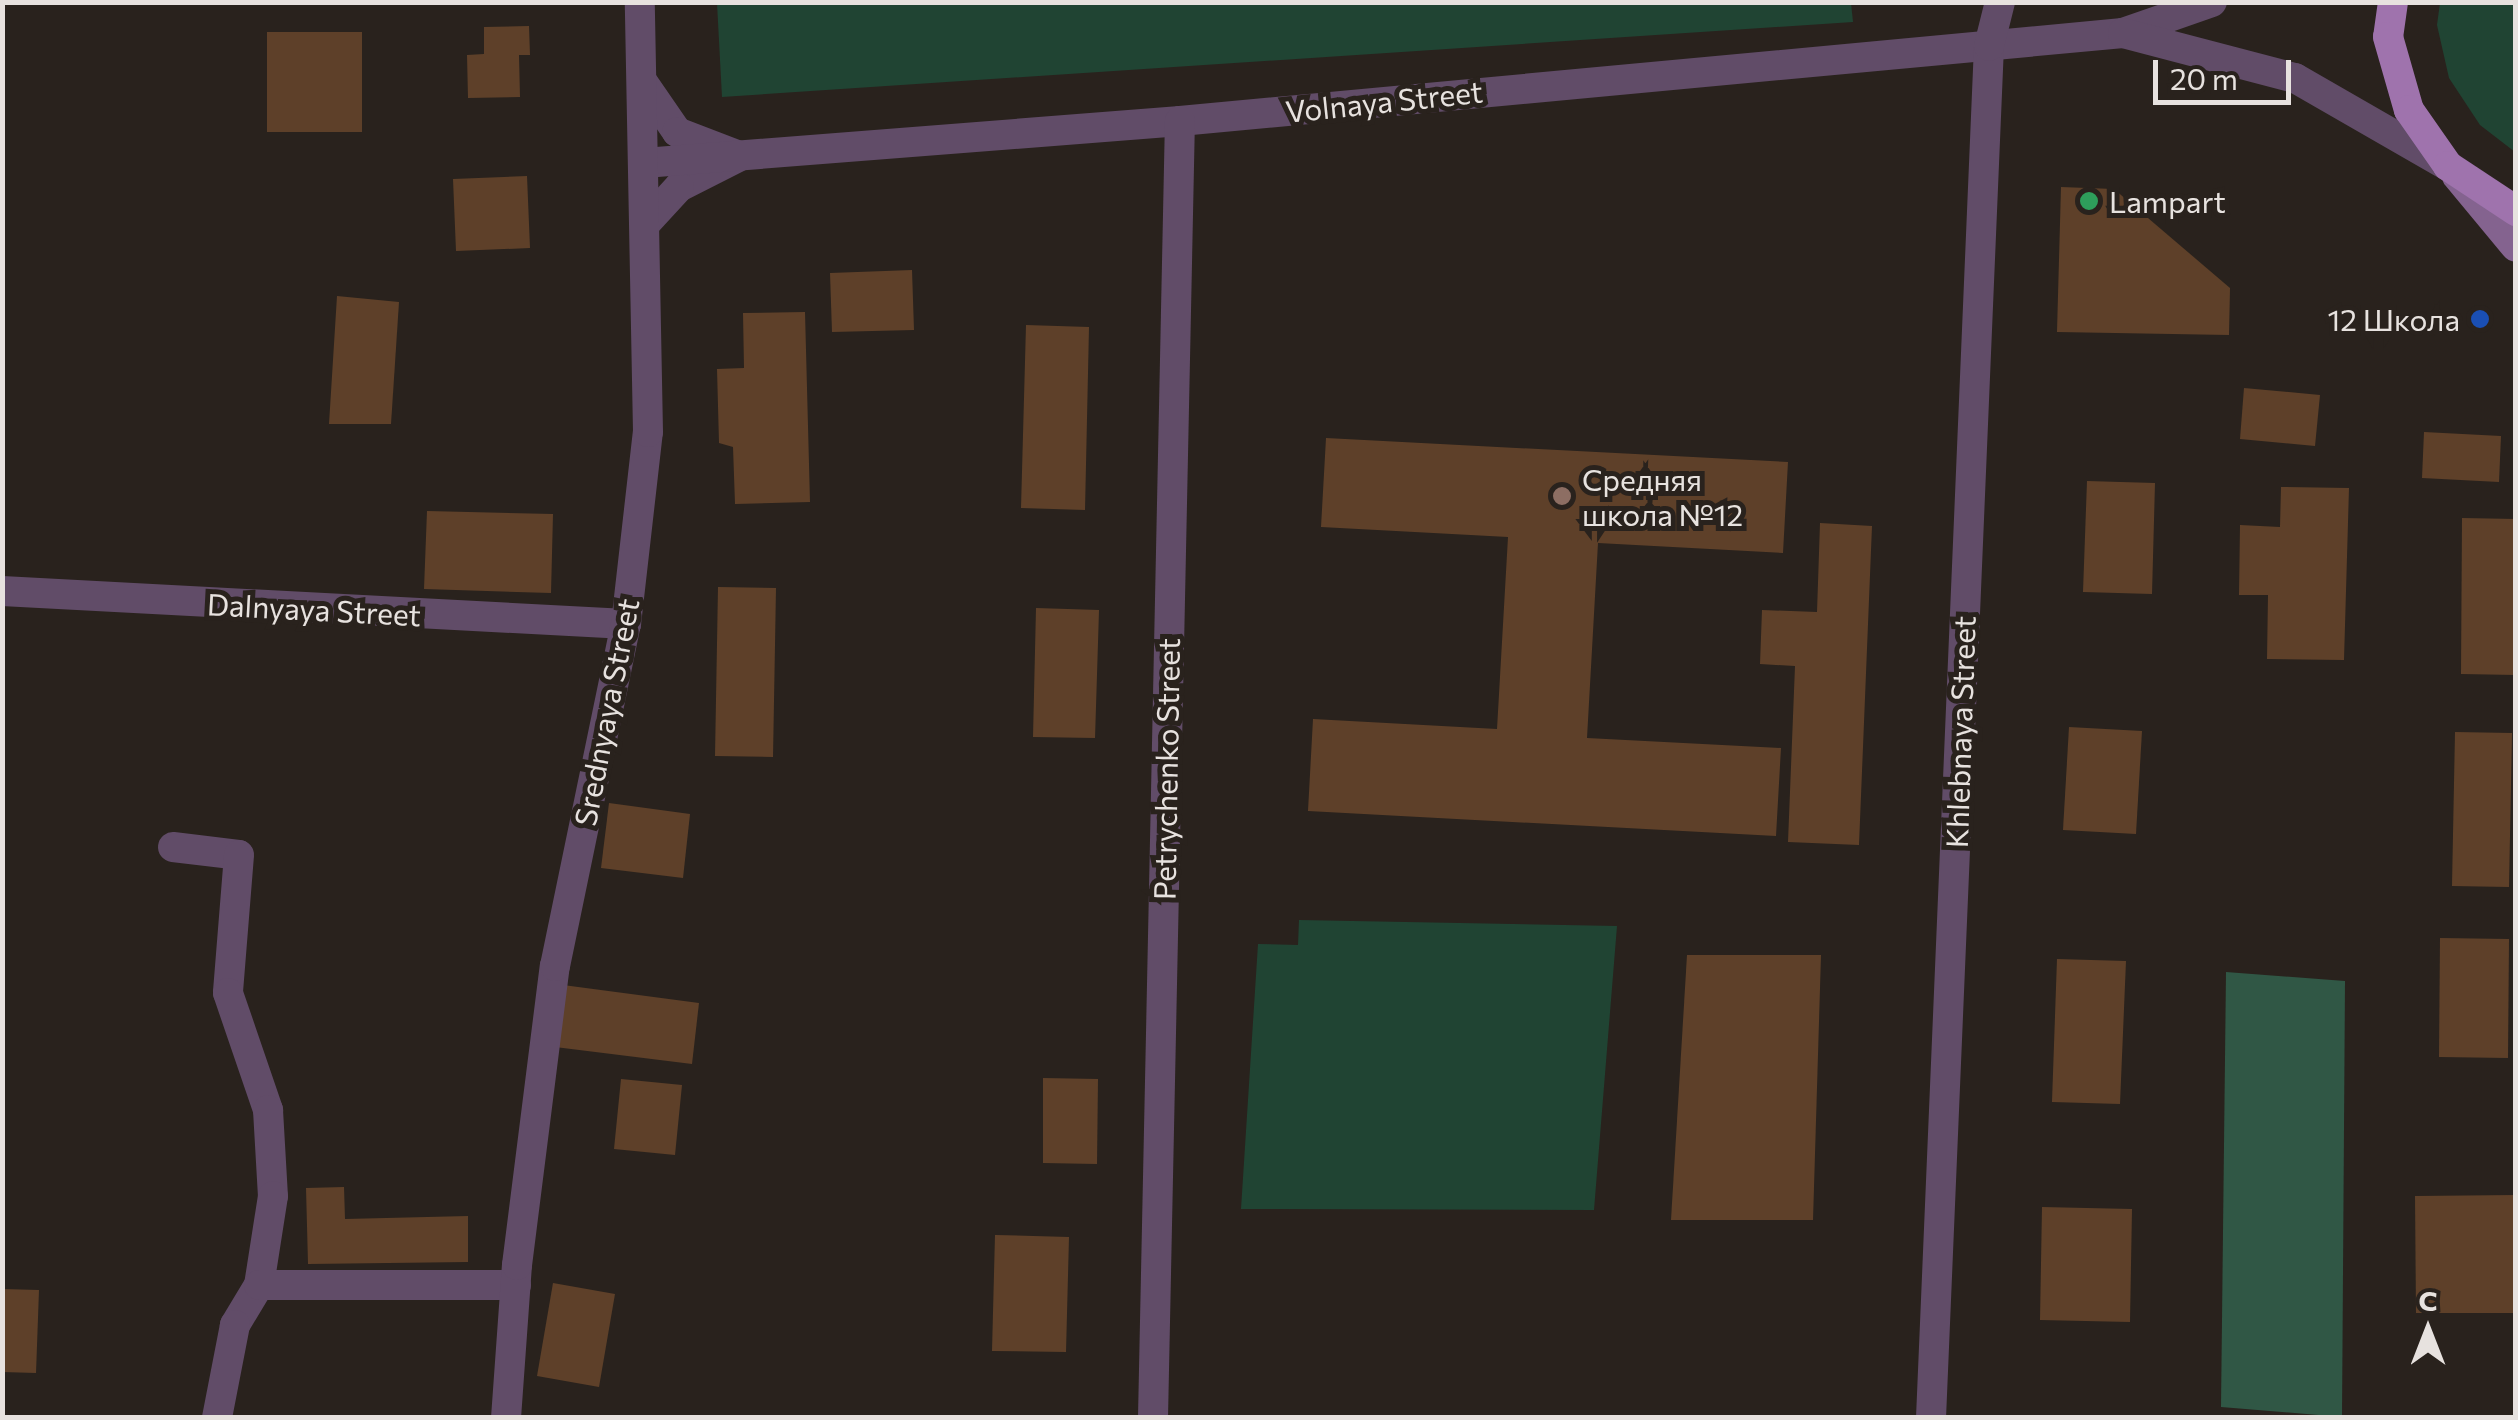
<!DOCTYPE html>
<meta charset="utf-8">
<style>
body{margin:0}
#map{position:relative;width:2518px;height:1420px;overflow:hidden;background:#29221d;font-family:Commissioner,sans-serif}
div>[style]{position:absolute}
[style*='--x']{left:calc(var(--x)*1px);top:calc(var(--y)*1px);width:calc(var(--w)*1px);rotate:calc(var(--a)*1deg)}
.green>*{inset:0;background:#204433}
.forest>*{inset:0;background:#305745}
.building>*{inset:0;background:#5e4029}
.street>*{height:30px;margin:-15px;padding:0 15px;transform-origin:15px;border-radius:15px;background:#614c68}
.secondary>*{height:30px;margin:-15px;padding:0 15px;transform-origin:15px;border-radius:15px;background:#84638f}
.primary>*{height:30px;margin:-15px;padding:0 15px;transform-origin:15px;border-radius:15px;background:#9f73ad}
.dots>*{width:28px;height:28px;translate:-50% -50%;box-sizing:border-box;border:5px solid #29221d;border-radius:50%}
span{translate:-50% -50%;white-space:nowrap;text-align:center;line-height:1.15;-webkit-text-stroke:10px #29221d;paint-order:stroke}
.street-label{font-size:30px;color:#e7e2df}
.poi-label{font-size:30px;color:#e7e2df}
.left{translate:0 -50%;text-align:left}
.right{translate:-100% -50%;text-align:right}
.frame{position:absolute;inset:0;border:5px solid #e7e2df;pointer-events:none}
.north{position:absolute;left:2378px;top:1280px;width:100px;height:100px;-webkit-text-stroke:8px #29221d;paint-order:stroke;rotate:0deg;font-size:28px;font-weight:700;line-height:40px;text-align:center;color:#e7e2df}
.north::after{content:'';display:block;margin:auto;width:35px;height:45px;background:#e7e2df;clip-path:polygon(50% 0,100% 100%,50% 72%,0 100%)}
.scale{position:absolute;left:2153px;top:60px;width:138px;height:45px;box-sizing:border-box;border:5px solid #e7e2df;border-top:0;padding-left:12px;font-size:30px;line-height:35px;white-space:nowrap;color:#e7e2df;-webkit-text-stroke:8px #29221d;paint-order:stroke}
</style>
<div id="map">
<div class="green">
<i style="clip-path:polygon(1851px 3px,1853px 22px,722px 97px,717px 3px)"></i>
<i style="clip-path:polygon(2440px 3px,2515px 3px,2515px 152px,2480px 125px,2449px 78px,2437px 25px)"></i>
<i style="clip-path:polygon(1299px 920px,1617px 926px,1594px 1210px,1241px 1209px,1258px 944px,1298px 945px)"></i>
</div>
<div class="forest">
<i style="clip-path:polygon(2226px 972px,2345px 981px,2342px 1417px,2221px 1407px)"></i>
</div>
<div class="building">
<i style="clip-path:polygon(529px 26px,530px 55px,519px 55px,520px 97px,468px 98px,467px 55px,484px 54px,484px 27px)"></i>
<i style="clip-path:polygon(267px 32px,362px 32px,362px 132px,267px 132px)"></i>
<i style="clip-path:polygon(527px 176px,530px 248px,456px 251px,453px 179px)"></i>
<i style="clip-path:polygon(2061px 187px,2114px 189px,2230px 288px,2229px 335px,2057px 332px)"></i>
<i style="clip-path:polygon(912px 270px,914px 330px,832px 332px,830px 273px)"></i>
<i style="clip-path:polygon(337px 296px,399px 302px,391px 424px,329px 424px)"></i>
<i style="clip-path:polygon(805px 312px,810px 502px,735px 504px,733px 447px,719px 443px,717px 369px,744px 368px,743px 313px)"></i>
<i style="clip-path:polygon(1026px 325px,1089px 327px,1085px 510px,1021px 508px)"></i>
<i style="clip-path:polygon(2244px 388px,2320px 395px,2315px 446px,2240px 439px)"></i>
<i style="clip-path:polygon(2424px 432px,2501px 436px,2499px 482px,2422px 478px)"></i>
<i style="clip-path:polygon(1326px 438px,1788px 462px,1783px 553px,1598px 543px,1587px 738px,1781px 748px,1776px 836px,1308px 811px,1313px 719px,1497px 729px,1508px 537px,1321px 527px)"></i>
<i style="clip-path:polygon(2087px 481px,2155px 483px,2152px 594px,2083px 592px)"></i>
<i style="clip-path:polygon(2281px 487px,2349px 488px,2344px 660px,2267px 659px,2268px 595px,2239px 595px,2240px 525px,2280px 527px)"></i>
<i style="clip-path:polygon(427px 511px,553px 514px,551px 593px,424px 589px)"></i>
<i style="clip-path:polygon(2462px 518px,2516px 519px,2516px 675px,2461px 674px)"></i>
<i style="clip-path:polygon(1820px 523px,1872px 526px,1859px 845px,1788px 842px,1795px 666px,1760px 664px,1762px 610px,1817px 612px)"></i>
<i style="clip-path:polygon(718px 587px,776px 588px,773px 757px,715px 756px)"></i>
<i style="clip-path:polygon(1036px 608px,1099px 610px,1095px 738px,1033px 737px)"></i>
<i style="clip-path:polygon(2069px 727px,2142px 731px,2136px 834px,2063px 830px)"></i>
<i style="clip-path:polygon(2455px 732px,2512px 733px,2509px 887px,2452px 886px)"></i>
<i style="clip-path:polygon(609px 803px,690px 814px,683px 878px,601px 868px)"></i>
<i style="clip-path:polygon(2440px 938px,2509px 939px,2508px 1058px,2439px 1057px)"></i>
<i style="clip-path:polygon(1687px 955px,1821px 955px,1813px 1220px,1671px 1220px)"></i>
<i style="clip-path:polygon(2057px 959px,2126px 961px,2120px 1104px,2052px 1102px)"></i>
<i style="clip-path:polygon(563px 985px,699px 1003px,692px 1064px,555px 1047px)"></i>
<i style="clip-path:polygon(1043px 1078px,1098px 1079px,1097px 1164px,1043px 1163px)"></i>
<i style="clip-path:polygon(621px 1079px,682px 1085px,675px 1155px,614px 1149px)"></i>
<i style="clip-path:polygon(344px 1187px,345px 1219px,468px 1216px,468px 1262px,308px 1264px,306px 1188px)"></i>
<i style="clip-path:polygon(2516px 1195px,2516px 1313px,2416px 1313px,2415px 1196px)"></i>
<i style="clip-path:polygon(2042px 1207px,2132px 1209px,2130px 1322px,2040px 1320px)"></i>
<i style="clip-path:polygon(995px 1235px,1069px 1237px,1066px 1352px,992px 1351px)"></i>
<i style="clip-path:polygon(553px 1283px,615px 1294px,599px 1387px,537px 1376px)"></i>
<i style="clip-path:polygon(2px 1289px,39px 1290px,36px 1373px,2px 1372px)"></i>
</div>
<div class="street">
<i style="--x:2123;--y:33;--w:94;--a:-19.2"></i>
<i style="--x:642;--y:81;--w:62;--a:55.5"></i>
<i style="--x:677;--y:132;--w:67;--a:20.9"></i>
<i style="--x:740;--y:156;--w:68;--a:153.1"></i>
<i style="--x:679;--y:187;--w:50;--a:132.6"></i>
<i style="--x:644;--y:163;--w:538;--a:-4.48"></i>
<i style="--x:1180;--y:121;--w:947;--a:-5.33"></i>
<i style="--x:2123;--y:33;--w:178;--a:14.7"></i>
<i style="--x:2295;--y:78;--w:177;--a:29.9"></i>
<i style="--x:2;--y:591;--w:625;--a:3.03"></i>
<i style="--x:173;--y:847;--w:66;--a:6.9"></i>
<i style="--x:239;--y:855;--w:138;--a:94.6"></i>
<i style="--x:228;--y:993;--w:124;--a:71.1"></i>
<i style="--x:268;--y:1110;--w:86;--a:86.7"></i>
<i style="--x:273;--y:1196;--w:90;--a:98.9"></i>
<i style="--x:259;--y:1285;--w:47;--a:121"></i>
<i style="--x:235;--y:1325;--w:95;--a:101"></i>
<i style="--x:259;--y:1285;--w:257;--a:0"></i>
<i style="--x:506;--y:1418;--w:153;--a:-85.9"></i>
<i style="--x:517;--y:1265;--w:301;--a:-82.8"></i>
<i style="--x:555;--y:966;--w:349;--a:-78.3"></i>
<i style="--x:626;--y:624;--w:193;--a:-83.5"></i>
<i style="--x:648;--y:432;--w:430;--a:-91.1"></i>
<i style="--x:1153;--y:1418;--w:1297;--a:-88.81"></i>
<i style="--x:1931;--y:1418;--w:1373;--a:-87.58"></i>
<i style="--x:1989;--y:46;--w:45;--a:-76"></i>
</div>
<div class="secondary">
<i style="--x:2457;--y:176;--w:92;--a:50.3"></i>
</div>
<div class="primary">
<i style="--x:2393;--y:2;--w:35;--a:98"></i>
<i style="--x:2388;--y:37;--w:76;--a:74"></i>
<i style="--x:2409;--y:110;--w:68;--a:55.1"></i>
<i style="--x:2448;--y:166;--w:82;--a:33.5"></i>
</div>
<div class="dots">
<i style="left:2089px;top:201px;background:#2e9e5b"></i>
<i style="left:2480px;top:319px;background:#1a4fb4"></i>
<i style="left:1562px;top:496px;background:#8d6e63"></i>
</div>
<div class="street-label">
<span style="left:1384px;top:101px;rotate:-6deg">Volnaya Street</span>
<span style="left:314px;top:609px;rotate:3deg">Dalnyaya Street</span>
<span style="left:606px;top:712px;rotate:-79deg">Srednyaya Street</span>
<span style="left:1960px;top:732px;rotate:-88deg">Khlebnaya Street</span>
<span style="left:1166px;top:769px;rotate:-89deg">Petrychenko Street</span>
</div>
<div class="poi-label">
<span class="left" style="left:2109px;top:201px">Lampart</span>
<span class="right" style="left:2460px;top:319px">12 Школа</span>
<span class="left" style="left:1582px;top:496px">Средняя<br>школа №12</span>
</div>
<div class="frame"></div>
<div class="north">С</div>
<div class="scale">20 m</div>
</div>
